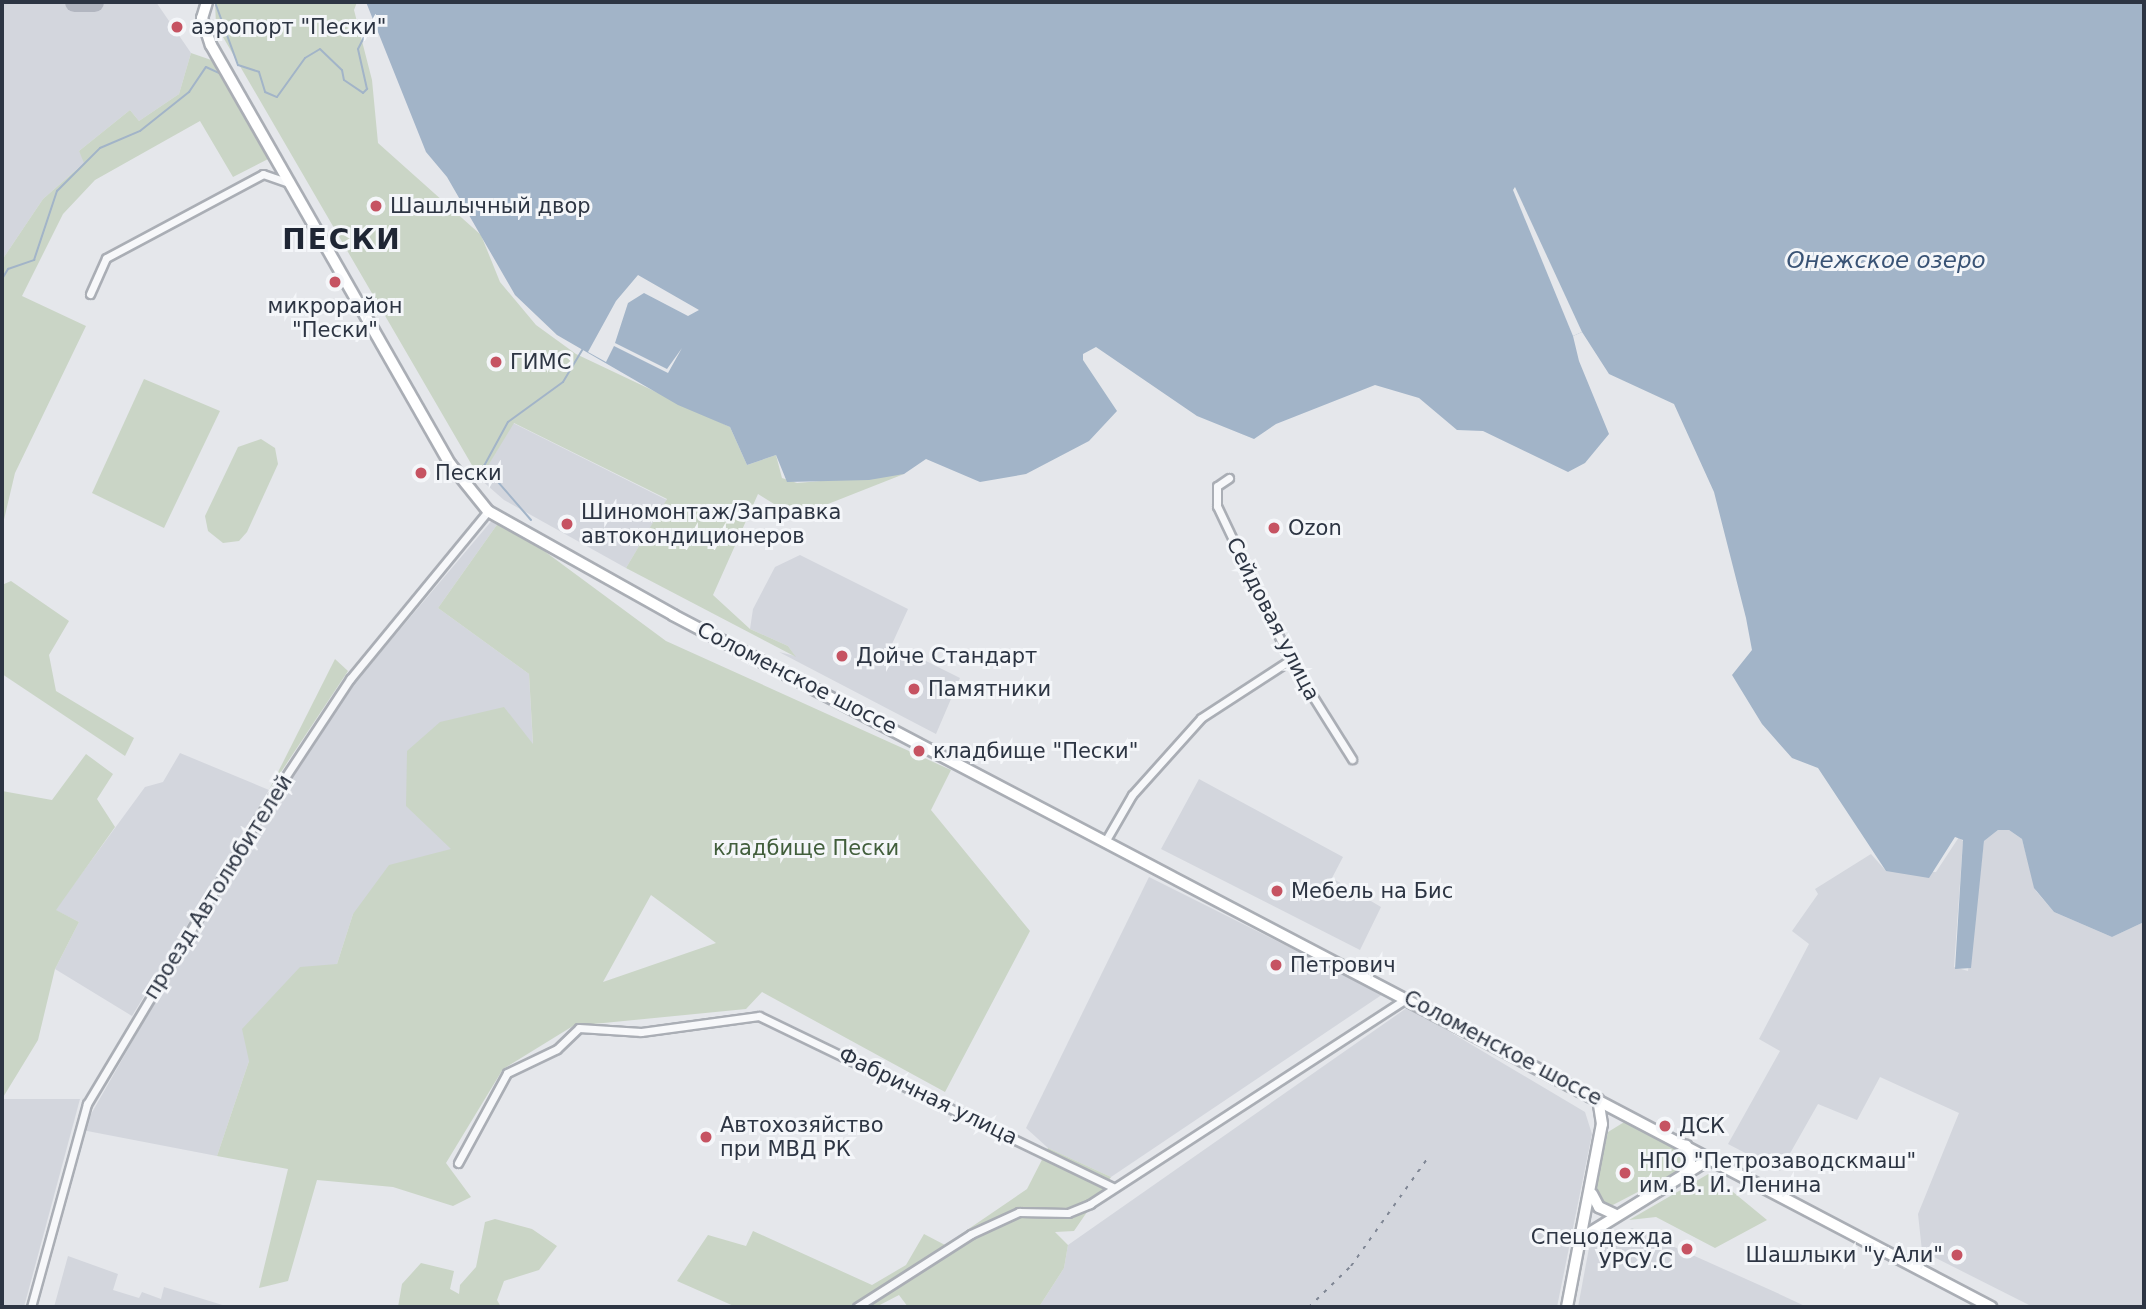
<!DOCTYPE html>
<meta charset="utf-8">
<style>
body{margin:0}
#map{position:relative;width:2146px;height:1309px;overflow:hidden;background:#e5e7eb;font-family:"DejaVu Sans",sans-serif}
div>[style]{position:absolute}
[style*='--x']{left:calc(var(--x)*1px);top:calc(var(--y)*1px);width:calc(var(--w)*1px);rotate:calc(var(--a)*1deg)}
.built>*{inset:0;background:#d3d6dd}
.green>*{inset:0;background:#cad5c6}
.water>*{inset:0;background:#a2b4c8}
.pier>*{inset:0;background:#e5e7eb}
.stream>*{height:2px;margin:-1px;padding:0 1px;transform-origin:1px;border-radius:1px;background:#a2b4c8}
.taxiway>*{height:19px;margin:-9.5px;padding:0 9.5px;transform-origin:9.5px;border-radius:9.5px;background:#b2b6c0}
.roads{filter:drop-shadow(2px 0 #aaaeb5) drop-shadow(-2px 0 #aaaeb5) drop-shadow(0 2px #aaaeb5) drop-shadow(0 -2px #aaaeb5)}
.street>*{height:7px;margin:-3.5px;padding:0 3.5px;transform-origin:3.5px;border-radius:3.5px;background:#f7f8fa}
.secondary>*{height:10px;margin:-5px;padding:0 5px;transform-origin:5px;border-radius:5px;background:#fff}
.rail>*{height:2px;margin-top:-1px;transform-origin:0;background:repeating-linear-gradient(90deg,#7f8694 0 3.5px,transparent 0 10.5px)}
.dots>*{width:19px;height:19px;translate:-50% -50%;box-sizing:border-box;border:4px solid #f4f6f9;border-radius:50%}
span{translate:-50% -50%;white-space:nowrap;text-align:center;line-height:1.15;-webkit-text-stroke:6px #f4f6f9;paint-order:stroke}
.poi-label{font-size:21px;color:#2d3543}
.left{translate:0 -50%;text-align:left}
.right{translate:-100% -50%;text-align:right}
.street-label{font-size:21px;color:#2d3543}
.park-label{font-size:21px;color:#415e3b}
.water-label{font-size:23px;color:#395375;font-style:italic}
.district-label{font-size:28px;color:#1f2634;font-weight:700;letter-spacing:2px}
.frame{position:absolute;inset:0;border:4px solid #2d3543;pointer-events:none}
</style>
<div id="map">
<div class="built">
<i style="clip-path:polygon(2px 2px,156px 2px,191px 53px,179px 94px,139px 121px,130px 110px,79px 151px,85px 162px,43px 199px,2px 260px)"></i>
<i style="clip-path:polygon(513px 423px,667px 500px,626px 568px,504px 500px,480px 479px)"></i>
<i style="clip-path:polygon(494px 518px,501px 519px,438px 608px,529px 674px,533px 746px,452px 849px,353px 914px,337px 964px,249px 1061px,217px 1156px,82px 1130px,210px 905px,353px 685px)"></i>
<i style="clip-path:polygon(800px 555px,908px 609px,892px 644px,960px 678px,936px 734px,779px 652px,795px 656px,788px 646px,750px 629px,753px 609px,775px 567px)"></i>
<i style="clip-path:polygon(180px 753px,269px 790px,132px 1016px,55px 969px,79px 922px,55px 910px,145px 787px,163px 782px)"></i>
<i style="clip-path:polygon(1199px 779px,1343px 857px,1332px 878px,1381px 907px,1360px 950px,1161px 849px)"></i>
<i style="clip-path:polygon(1998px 830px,2009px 830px,2022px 839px,2036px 891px,2054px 912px,2112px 937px,2144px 922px,2144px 1307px,2033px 1307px,1922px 1251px,1918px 1214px,1959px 1113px,1880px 1077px,1857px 1120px,1818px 1104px,1780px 1171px,1728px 1144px,1780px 1051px,1759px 1039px,1809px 944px,1792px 931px,1818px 894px,1815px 889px,1871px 854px,1886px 871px,1936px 872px,1959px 837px,1963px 841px,1954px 967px,1968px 971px,1984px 841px)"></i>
<i style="clip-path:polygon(1149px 877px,1383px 994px,1111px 1177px,1048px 1148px,1026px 1128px)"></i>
<i style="clip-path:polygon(1408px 1007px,1585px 1112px,1592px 1134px,1557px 1307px,1039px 1307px,1064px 1268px,1068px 1245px)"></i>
<i style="clip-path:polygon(2px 1099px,80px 1099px,24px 1307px,2px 1307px)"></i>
<i style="clip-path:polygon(1632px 1228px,1775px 1292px,1807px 1307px,1578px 1307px,1589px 1248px)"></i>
<i style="clip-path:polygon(68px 1256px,118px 1274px,113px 1290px,139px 1298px,142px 1292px,161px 1299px,164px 1287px,229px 1307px,54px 1307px)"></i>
</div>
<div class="green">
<i style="clip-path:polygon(215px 2px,357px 2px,354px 10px,372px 80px,378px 143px,481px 235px,500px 282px,536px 325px,576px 354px,730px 427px,747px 465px,776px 455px,782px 478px,797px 483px,904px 474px,795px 517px,758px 494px,713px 595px,750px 629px,788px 646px,796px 657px,626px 568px,667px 499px,514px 423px,480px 479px,216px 25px)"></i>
<i style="clip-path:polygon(191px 53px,217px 62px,270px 158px,233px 177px,200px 121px,95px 180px,63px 214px,22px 296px,86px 326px,15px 473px,2px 528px,2px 260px,43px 199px,84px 163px,79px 151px,130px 110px,139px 121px,179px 94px)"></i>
<i style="clip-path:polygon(144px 379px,220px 411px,164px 528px,92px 493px)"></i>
<i style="clip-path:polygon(261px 439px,275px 448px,278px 464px,247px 532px,239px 541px,223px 543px,208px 531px,205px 516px,238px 447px)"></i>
<i style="clip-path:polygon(evenodd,501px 519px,666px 641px,951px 770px,931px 810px,1030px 931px,945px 1092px,762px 992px,746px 1009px,573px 1026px,503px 1069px,446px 1163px,471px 1197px,453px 1206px,393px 1187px,317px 1180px,288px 1281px,259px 1288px,288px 1169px,217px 1156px,249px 1061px,242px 1029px,300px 967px,337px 964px,353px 914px,389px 865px,451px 849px,406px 806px,407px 751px,440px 722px,504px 707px,533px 744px,529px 674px,438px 608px,501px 519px,651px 895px,716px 943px,603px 982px,651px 895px)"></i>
<i style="clip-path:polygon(11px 581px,69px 621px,49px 655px,56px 691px,134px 738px,125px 756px,2px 674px,2px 585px)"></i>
<i style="clip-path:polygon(335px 659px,348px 671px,269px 790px)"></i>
<i style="clip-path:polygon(86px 754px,113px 774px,97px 799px,115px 827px,56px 910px,79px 922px,55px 969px,38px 1040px,2px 1099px,2px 791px,52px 800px)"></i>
<i style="clip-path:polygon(1626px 1121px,1681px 1150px,1685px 1160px,1680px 1170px,1609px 1207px,1595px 1190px,1608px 1132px)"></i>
<i style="clip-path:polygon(1048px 1148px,1111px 1177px,1074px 1231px,1055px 1232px,1068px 1245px,1064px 1268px,1039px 1307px,908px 1307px,899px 1295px,876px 1307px,736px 1307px,677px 1281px,708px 1235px,746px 1246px,753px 1231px,872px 1285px,906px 1265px,924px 1234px,945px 1245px,1027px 1189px)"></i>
<i style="clip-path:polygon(1710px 1173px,1767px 1220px,1715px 1248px,1656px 1217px,1629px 1220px)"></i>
<i style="clip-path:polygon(495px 1219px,532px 1229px,557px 1246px,539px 1270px,504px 1281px,497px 1300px,501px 1307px,398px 1307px,402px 1284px,421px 1263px,454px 1271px,450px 1289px,459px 1294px,460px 1285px,476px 1267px,485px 1222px)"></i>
</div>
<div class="water">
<i style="clip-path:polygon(366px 2px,2144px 2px,2144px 922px,2112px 937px,2054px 912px,2034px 888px,2022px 839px,2009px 830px,1998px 830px,1984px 841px,1971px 968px,1955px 969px,1963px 840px,1955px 837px,1929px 878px,1886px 871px,1818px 768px,1792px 758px,1762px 724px,1732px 675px,1752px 650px,1746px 618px,1714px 492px,1674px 404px,1609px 374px,1582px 332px,1573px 336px,1579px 361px,1609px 434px,1585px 463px,1568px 472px,1483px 431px,1457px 430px,1419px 398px,1375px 385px,1276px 424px,1254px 439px,1197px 416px,1096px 347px,1083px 354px,1083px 360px,1117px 411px,1089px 441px,1026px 474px,980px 482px,926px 459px,904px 474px,869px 480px,787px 482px,776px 455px,747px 465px,730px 427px,678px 405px,557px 335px,515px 295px,447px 177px,426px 152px)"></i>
</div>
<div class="pier">
<i style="clip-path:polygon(1515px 187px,1582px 332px,1573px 336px,1513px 190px)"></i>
<i style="clip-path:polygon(638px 275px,699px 310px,688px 316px,644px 293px,628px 303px,615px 343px,667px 369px,682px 348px,668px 373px,614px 346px,606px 362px,588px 352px,616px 301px)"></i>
</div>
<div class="stream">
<i style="--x:216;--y:5;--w:64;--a:69.9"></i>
<i style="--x:238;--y:65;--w:22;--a:18"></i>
<i style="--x:259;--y:72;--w:21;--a:73"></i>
<i style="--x:265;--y:92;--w:13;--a:23"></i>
<i style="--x:277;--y:97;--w:48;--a:-54.3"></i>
<i style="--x:305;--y:58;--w:17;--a:-31"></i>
<i style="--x:320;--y:49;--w:30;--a:44"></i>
<i style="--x:342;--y:70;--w:10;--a:79"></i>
<i style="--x:344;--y:80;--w:23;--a:34"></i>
<i style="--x:363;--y:93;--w:6;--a:-45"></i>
<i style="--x:367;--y:89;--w:41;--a:-102.7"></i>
<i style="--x:358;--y:49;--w:31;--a:-63"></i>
<i style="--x:2;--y:279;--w:12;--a:-59"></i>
<i style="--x:8;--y:269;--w:28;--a:-19"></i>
<i style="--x:34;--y:260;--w:73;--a:-71.6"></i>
<i style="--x:57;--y:191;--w:61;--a:-45"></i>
<i style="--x:100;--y:148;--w:43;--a:-23"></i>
<i style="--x:140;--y:131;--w:63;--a:-38.5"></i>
<i style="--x:189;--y:92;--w:30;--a:-56"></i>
<i style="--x:206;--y:67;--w:14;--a:25"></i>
<i style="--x:531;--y:520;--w:72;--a:-131"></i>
<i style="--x:484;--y:466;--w:50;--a:-61.4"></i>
<i style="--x:508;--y:422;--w:68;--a:-36"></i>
<i style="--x:563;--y:382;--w:39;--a:-59"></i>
</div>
<div class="taxiway">
<i style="--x:74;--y:2;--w:20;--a:0"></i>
</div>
<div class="roads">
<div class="street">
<i style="--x:90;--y:294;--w:39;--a:-66"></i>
<i style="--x:106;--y:258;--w:178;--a:-28.1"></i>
<i style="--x:263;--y:174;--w:28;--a:19"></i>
<i style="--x:1229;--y:478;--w:14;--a:146"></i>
<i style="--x:1217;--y:486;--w:20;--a:90"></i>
<i style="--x:1217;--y:506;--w:170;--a:64.6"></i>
<i style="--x:1290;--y:660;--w:117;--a:57.9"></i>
<i style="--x:1106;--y:840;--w:52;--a:-60"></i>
<i style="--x:1132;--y:795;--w:103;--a:-48.1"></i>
<i style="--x:1201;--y:718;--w:106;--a:-33.1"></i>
<i style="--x:458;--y:1163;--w:102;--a:-61.4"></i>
<i style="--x:507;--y:1073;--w:55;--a:-25.6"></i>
<i style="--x:557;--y:1049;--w:30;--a:-44"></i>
<i style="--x:579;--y:1028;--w:62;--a:3.7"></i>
<i style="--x:641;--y:1032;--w:119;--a:-7.7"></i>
<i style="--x:759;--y:1016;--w:393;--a:25.8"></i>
<i style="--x:31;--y:1307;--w:211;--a:-74.6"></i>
<i style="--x:87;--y:1104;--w:327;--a:-59.1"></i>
<i style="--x:255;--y:823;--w:173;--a:-56.6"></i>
<i style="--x:350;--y:679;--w:217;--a:-50.6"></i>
<i style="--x:857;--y:1307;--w:135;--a:-32.6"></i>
<i style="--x:971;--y:1234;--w:53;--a:-24.6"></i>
<i style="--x:1019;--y:1212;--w:49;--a:1.2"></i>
<i style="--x:1068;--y:1213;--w:24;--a:-22"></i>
<i style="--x:1090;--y:1204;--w:378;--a:-33"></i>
</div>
<div class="secondary">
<i style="--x:207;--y:2;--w:17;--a:107"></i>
<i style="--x:202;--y:18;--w:28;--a:72"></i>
<i style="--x:211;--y:45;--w:484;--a:60.3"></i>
<i style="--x:451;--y:465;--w:59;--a:51.2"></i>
<i style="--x:488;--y:511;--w:212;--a:29.3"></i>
<i style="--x:673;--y:615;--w:1489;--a:27.7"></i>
<i style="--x:1684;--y:1174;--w:13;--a:-63"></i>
<i style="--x:1690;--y:1162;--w:17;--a:-103"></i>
<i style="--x:1592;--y:1194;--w:15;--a:62"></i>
<i style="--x:1599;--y:1207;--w:17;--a:25"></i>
<i style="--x:1580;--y:1239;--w:154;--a:-31.7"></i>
<i style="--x:1567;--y:1307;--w:186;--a:-79.2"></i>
<i style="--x:1602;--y:1124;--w:25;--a:-99"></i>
</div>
</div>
<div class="rail">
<i style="--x:1309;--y:1307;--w:59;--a:-44.3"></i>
<i style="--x:1351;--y:1266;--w:136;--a:-54.6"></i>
</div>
<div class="dots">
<i style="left:177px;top:27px;background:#c65362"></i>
<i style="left:376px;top:206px;background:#c65362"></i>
<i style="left:335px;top:282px;background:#c65362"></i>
<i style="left:496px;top:362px;background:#c65362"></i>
<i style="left:421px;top:473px;background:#c65362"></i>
<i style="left:567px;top:524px;background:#c65362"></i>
<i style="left:1274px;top:528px;background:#c65362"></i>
<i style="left:842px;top:656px;background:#c65362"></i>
<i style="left:914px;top:689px;background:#c65362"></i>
<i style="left:919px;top:751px;background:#c65362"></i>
<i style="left:1277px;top:891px;background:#c65362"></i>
<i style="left:1276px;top:965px;background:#c65362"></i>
<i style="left:1665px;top:1126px;background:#c65362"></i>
<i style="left:706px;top:1137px;background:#c65362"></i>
<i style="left:1625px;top:1173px;background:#c65362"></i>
<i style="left:1687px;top:1249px;background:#c65362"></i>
<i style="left:1957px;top:1255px;background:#c65362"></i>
</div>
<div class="poi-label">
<span class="left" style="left:191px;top:27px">аэропорт "Пески"</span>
<span class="left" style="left:390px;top:206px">Шашлычный двор</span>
<span style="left:335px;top:318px">микрорайон<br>"Пески"</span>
<span class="left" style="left:510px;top:362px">ГИМС</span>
<span class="left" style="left:435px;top:473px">Пески</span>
<span class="left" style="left:581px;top:524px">Шиномонтаж/Заправка<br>автокондиционеров</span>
<span class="left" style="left:1288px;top:528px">Ozon</span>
<span class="left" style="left:856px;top:656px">Дойче Стандарт</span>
<span class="left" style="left:928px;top:689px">Памятники</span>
<span class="left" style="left:933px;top:751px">кладбище "Пески"</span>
<span class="left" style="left:1291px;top:891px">Мебель на Бис</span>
<span class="left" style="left:1290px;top:965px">Петрович</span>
<span class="left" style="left:720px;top:1137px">Автохозяйство<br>при МВД РК</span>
<span class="left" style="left:1679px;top:1126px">ДСК</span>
<span class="left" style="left:1639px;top:1173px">НПО "Петрозаводскмаш"<br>им. В. И. Ленина</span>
<span class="right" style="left:1673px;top:1249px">Спецодежда<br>УРСУ.С</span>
<span class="right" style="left:1943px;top:1255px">Шашлыки "у Али"</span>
</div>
<div class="street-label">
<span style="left:1273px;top:619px;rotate:63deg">Сейдовая улица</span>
<span style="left:797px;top:678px;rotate:27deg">Соломенское шоссе</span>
<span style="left:218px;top:887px;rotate:-58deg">проезд Автолюбителей</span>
<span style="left:1503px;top:1048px;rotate:28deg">Соломенское шоссе</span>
<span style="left:928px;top:1096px;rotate:26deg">Фабричная улица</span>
</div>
<div class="park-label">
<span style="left:806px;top:848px">кладбище Пески</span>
</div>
<div class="water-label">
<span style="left:1886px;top:260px">Онежское озеро</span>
</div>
<div class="district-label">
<span style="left:342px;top:240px">ПЕСКИ</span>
</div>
<div class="frame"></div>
</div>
